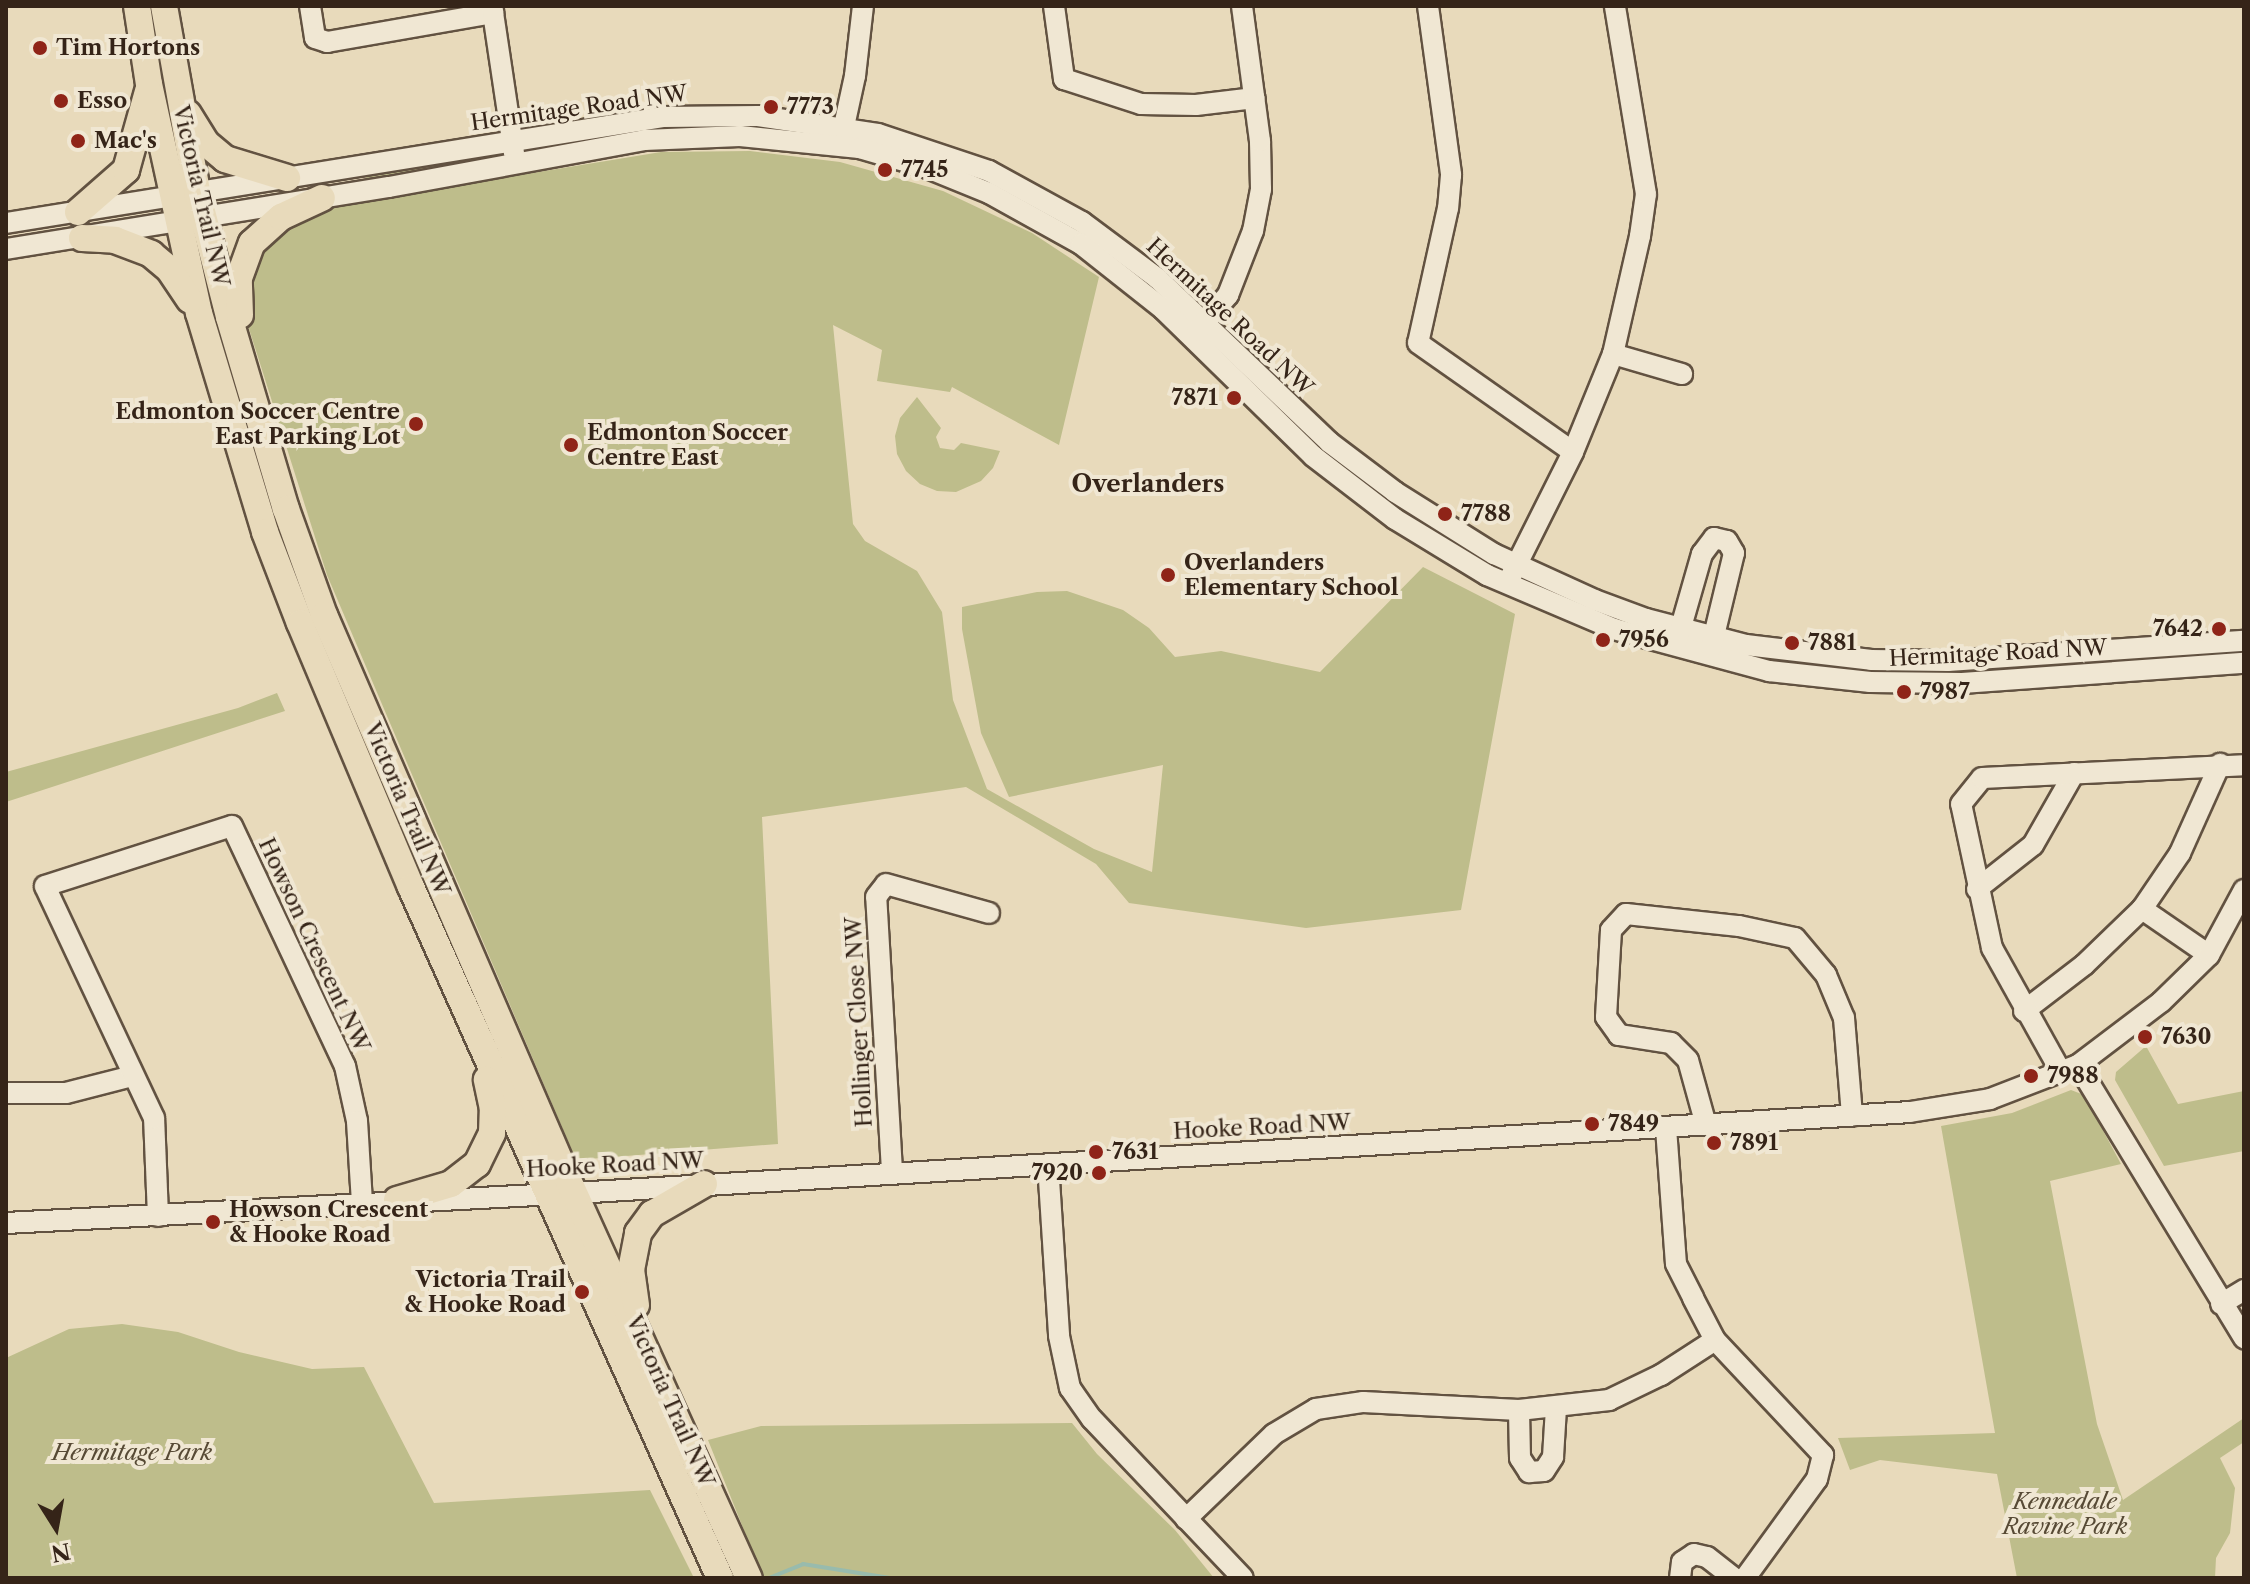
<!DOCTYPE html>
<style>
body{margin:0}
#map{position:relative;width:2250px;height:1584px;overflow:hidden;background:#e8dabb;font-family:"Libre Caslon Text",serif}
div>[style]{position:absolute}
[style*='--x']{left:calc(var(--x)*1px);top:calc(var(--y)*1px);width:calc(var(--w)*1px);rotate:calc(var(--a)*1deg)}
.green>*{inset:0;background:#bebd8b}
.stream>*{height:4px;margin:-2px;padding:0 2px;transform-origin:2px;border-radius:2px;background:#98bbad}
.roads{filter:drop-shadow(2px 0 #625241) drop-shadow(-2px 0 #625241) drop-shadow(0 2px #625241) drop-shadow(0 -2px #625241)}
.minor>*{height:20px;margin:-10px;padding:0 10px;transform-origin:10px;border-radius:10px;background:#f0e7d3}
.major>*{height:26px;margin:-13px;padding:0 13px;transform-origin:13px;border-radius:13px;background:#e8dabb}
.dots>*{width:22px;height:22px;translate:-50% -50%;box-sizing:border-box;border:4px solid #f0e7d3;border-radius:50%}
span{translate:-50% -50%;white-space:nowrap;text-align:center;line-height:1.15;-webkit-text-stroke:8px #f0e7d3;paint-order:stroke}
.poi-label{font-size:22px;color:#352418;font-weight:700}
.left{translate:0 -50%;text-align:left}
.right{translate:-100% -50%;text-align:right}
.street-label{font-size:22px;color:#352418}
.park-label{font-size:22px;color:#574a35;font-style:italic}
.neighbourhood-label{font-size:24px;color:#352418;font-weight:700}
.frame{position:absolute;inset:0;border:8px solid #352418;pointer-events:none}
.north{position:absolute;left:16px;top:1488px;width:80px;height:80px;-webkit-text-stroke:6px #f0e7d3;paint-order:stroke;rotate:169deg;font-size:22px;font-weight:700;line-height:32px;text-align:center;color:#352418}
.north::after{content:'';display:block;margin:auto;width:28px;height:36px;background:#352418;clip-path:polygon(50% 0,100% 100%,50% 72%,0 100%)}
</style>
<div id="map">
<div class="green">
<i style="clip-path:polygon(750px 151px,840px 162px,943px 191px,1032px 233px,1099px 277px,1059px 445px,952px 387px,950px 392px,877px 381px,882px 350px,833px 325px,853px 524px,865px 541px,917px 571px,942px 612px,953px 700px,987px 789px,1094px 849px,1152px 872px,1163px 765px,1009px 797px,981px 733px,962px 629px,962px 607px,1037px 592px,1067px 591px,1123px 610px,1149px 628px,1175px 657px,1221px 651px,1320px 672px,1423px 567px,1515px 614px,1461px 910px,1306px 928px,1129px 903px,1096px 864px,966px 787px,762px 817px,778px 1144px,576px 1160px,327px 575px,244px 313px,247px 281px,270px 234px,325px 207px,661px 152px)"></i>
<i style="clip-path:polygon(488px 152px,490px 158px,479px 163px,368px 182px,366px 177px)"></i>
<i style="clip-path:polygon(917px 397px,941px 428px,936px 437px,940px 448px,954px 450px,961px 443px,1000px 451px,993px 468px,981px 481px,956px 492px,937px 491px,920px 484px,906px 471px,897px 454px,895px 436px,900px 418px)"></i>
<i style="clip-path:polygon(2244px 647px,2244px 656px,2022px 672px,1909px 675px,1909px 669px)"></i>
<i style="clip-path:polygon(277px 693px,285px 711px,6px 802px,6px 772px,238px 708px)"></i>
<i style="clip-path:polygon(2146px 1046px,2178px 1104px,2244px 1091px,2244px 1151px,2164px 1166px,2115px 1080px,2116px 1072px)"></i>
<i style="clip-path:polygon(2071px 1090px,2084px 1095px,2121px 1164px,2050px 1181px,2097px 1424px,2123px 1500px,2244px 1418px,2244px 1442px,2220px 1458px,2235px 1488px,2230px 1533px,2216px 1558px,2215px 1578px,2017px 1578px,1997px 1474px,1880px 1460px,1850px 1470px,1838px 1438px,1995px 1433px,1941px 1126px,2012px 1113px)"></i>
<i style="clip-path:polygon(122px 1324px,178px 1332px,239px 1352px,312px 1369px,364px 1367px,434px 1503px,650px 1490px,694px 1578px,6px 1578px,6px 1358px,69px 1329px)"></i>
<i style="clip-path:polygon(1072px 1423px,1097px 1454px,1175px 1530px,1214px 1578px,763px 1578px,708px 1440px,761px 1426px)"></i>
</div>
<div class="stream">
<i style="--x:769;--y:1578;--w:37;--a:-22"></i>
<i style="--x:803;--y:1564;--w:88;--a:9.1"></i>
</div>
<div class="roads">
<div class="minor">
<i style="--x:310;--y:6;--w:32;--a:81"></i>
<i style="--x:315;--y:38;--w:13;--a:18"></i>
<i style="--x:327;--y:42;--w:169;--a:-9.9"></i>
<i style="--x:492;--y:6;--w:149;--a:81.5"></i>
<i style="--x:1054;--y:6;--w:74;--a:82.2"></i>
<i style="--x:1064;--y:79;--w:81;--a:18"></i>
<i style="--x:1141;--y:104;--w:55;--a:1"></i>
<i style="--x:1196;--y:105;--w:59;--a:-6.8"></i>
<i style="--x:1428;--y:6;--w:171;--a:82.2"></i>
<i style="--x:1451;--y:175;--w:33;--a:95"></i>
<i style="--x:1448;--y:208;--w:138;--a:102.5"></i>
<i style="--x:1418;--y:343;--w:189;--a:35.1"></i>
<i style="--x:841;--y:140;--w:66;--a:-77.7"></i>
<i style="--x:855;--y:76;--w:70;--a:-83.5"></i>
<i style="--x:6;--y:223;--w:665;--a:-9.17"></i>
<i style="--x:663;--y:117;--w:95;--a:-0.6"></i>
<i style="--x:758;--y:116;--w:121;--a:8.5"></i>
<i style="--x:878;--y:134;--w:117;--a:18.4"></i>
<i style="--x:989;--y:171;--w:106;--a:28.7"></i>
<i style="--x:1082;--y:222;--w:94;--a:36.7"></i>
<i style="--x:1157;--y:278;--w:238;--a:43.6"></i>
<i style="--x:1329;--y:442;--w:83;--a:37.1"></i>
<i style="--x:1395;--y:492;--w:117;--a:32.1"></i>
<i style="--x:1494;--y:554;--w:111;--a:24.5"></i>
<i style="--x:1595;--y:600;--w:54;--a:20.4"></i>
<i style="--x:1646;--y:619;--w:103;--a:14.6"></i>
<i style="--x:1746;--y:645;--w:126;--a:6.8"></i>
<i style="--x:1871;--y:660;--w:77;--a:0.7"></i>
<i style="--x:1948;--y:661;--w:297;--a:-3.9"></i>
<i style="--x:6;--y:249;--w:388;--a:-9.2"></i>
<i style="--x:389;--y:187;--w:259;--a:-10.4"></i>
<i style="--x:644;--y:140;--w:96;--a:-2.4"></i>
<i style="--x:740;--y:136;--w:120;--a:5.8"></i>
<i style="--x:859;--y:148;--w:69;--a:16.1"></i>
<i style="--x:925;--y:167;--w:69;--a:22.1"></i>
<i style="--x:989;--y:193;--w:105;--a:29"></i>
<i style="--x:1081;--y:244;--w:105;--a:38.4"></i>
<i style="--x:1163;--y:309;--w:210;--a:44.4"></i>
<i style="--x:1313;--y:456;--w:103;--a:37.5"></i>
<i style="--x:1395;--y:519;--w:108;--a:31.3"></i>
<i style="--x:1487;--y:575;--w:138;--a:23"></i>
<i style="--x:1614;--y:629;--w:161;--a:15.2"></i>
<i style="--x:1769;--y:671;--w:102;--a:6.2"></i>
<i style="--x:1870;--y:682;--w:92;--a:0.6"></i>
<i style="--x:1962;--y:683;--w:283;--a:-4.1"></i>
<i style="--x:1197;--y:331;--w:48;--a:-49.3"></i>
<i style="--x:1228;--y:295;--w:69;--a:-68.7"></i>
<i style="--x:1253;--y:231;--w:43;--a:-79.2"></i>
<i style="--x:1261;--y:189;--w:48;--a:-91.2"></i>
<i style="--x:1260;--y:141;--w:136;--a:-97.6"></i>
<i style="--x:1613;--y:354;--w:72;--a:16.2"></i>
<i style="--x:1511;--y:576;--w:139;--a:-63.4"></i>
<i style="--x:1573;--y:452;--w:106;--a:-67.8"></i>
<i style="--x:1613;--y:354;--w:121;--a:-77.1"></i>
<i style="--x:1640;--y:236;--w:42;--a:-81.9"></i>
<i style="--x:1646;--y:194;--w:191;--a:-99.4"></i>
<i style="--x:1677;--y:641;--w:91;--a:-74"></i>
<i style="--x:1702;--y:554;--w:20;--a:-53"></i>
<i style="--x:1714;--y:538;--w:13;--a:13"></i>
<i style="--x:1727;--y:541;--w:14;--a:60"></i>
<i style="--x:1734;--y:553;--w:98;--a:103.6"></i>
<i style="--x:1977;--y:889;--w:71;--a:-38.2"></i>
<i style="--x:2033;--y:845;--w:83;--a:-60.3"></i>
<i style="--x:2142;--y:909;--w:81;--a:34.5"></i>
<i style="--x:2024;--y:1011;--w:76;--a:-37.5"></i>
<i style="--x:2084;--y:965;--w:81;--a:-44"></i>
<i style="--x:2142;--y:909;--w:68;--a:-55.8"></i>
<i style="--x:2180;--y:853;--w:98;--a:-65.8"></i>
<i style="--x:2078;--y:1065;--w:320;--a:58.7"></i>
<i style="--x:2061;--y:1072;--w:142;--a:-119.1"></i>
<i style="--x:1992;--y:948;--w:147;--a:-102.1"></i>
<i style="--x:1961;--y:804;--w:33;--a:-51"></i>
<i style="--x:1982;--y:778;--w:262;--a:-2.8"></i>
<i style="--x:6;--y:1093;--w:60;--a:0"></i>
<i style="--x:66;--y:1093;--w:68;--a:-14.4"></i>
<i style="--x:1706;--y:1125;--w:67;--a:-105.5"></i>
<i style="--x:1688;--y:1060;--w:24;--a:-135"></i>
<i style="--x:1671;--y:1043;--w:53;--a:-171.3"></i>
<i style="--x:1619;--y:1035;--w:22;--a:-126"></i>
<i style="--x:1606;--y:1017;--w:87;--a:-86.7"></i>
<i style="--x:1611;--y:930;--w:22;--a:-47"></i>
<i style="--x:1626;--y:914;--w:114;--a:6.1"></i>
<i style="--x:1739;--y:926;--w:57;--a:12.1"></i>
<i style="--x:1795;--y:938;--w:48;--a:50"></i>
<i style="--x:1826;--y:975;--w:47;--a:67.3"></i>
<i style="--x:1844;--y:1018;--w:98;--a:85.3"></i>
<i style="--x:1666;--y:1128;--w:136;--a:85.8"></i>
<i style="--x:1676;--y:1264;--w:38;--a:63"></i>
<i style="--x:1693;--y:1298;--w:47;--a:62.4"></i>
<i style="--x:1715;--y:1340;--w:158;--a:46.8"></i>
<i style="--x:1823;--y:1455;--w:25;--a:104"></i>
<i style="--x:1817;--y:1479;--w:122;--a:126"></i>
<i style="--x:1048;--y:1164;--w:172;--a:86.3"></i>
<i style="--x:1059;--y:1336;--w:53;--a:78.1"></i>
<i style="--x:1070;--y:1388;--w:38;--a:55"></i>
<i style="--x:1092;--y:1419;--w:219;--a:46.5"></i>
<i style="--x:892;--y:1171;--w:274;--a:-93.3"></i>
<i style="--x:876;--y:897;--w:16;--a:-52"></i>
<i style="--x:886;--y:884;--w:107;--a:15.7"></i>
<i style="--x:158;--y:1216;--w:98;--a:-92.3"></i>
<i style="--x:154;--y:1118;--w:256;--a:-115.2"></i>
<i style="--x:45;--y:886;--w:196;--a:-17.8"></i>
<i style="--x:232;--y:826;--w:265;--a:64.8"></i>
<i style="--x:345;--y:1066;--w:56;--a:77.7"></i>
<i style="--x:357;--y:1121;--w:81;--a:86.5"></i>
<i style="--x:6;--y:1223;--w:570;--a:-3.02"></i>
<i style="--x:575;--y:1193;--w:1337;--a:-3.47"></i>
<i style="--x:1910;--y:1112;--w:81;--a:-9.2"></i>
<i style="--x:1990;--y:1099;--w:94;--a:-21.1"></i>
<i style="--x:2078;--y:1065;--w:104;--a:-37.2"></i>
<i style="--x:2161;--y:1002;--w:67;--a:-44.4"></i>
<i style="--x:2209;--y:955;--w:74;--a:-61.7"></i>
<i style="--x:2221;--y:1304;--w:27;--a:-31"></i>
<i style="--x:1519;--y:1410;--w:48;--a:88.8"></i>
<i style="--x:1520;--y:1458;--w:17;--a:57"></i>
<i style="--x:1529;--y:1472;--w:15;--a:-4"></i>
<i style="--x:1544;--y:1471;--w:17;--a:-57"></i>
<i style="--x:1553;--y:1457;--w:49;--a:-86.5"></i>
<i style="--x:1186;--y:1519;--w:122;--a:-44"></i>
<i style="--x:1274;--y:1434;--w:49;--a:-30.8"></i>
<i style="--x:1316;--y:1409;--w:48;--a:-8.5"></i>
<i style="--x:1363;--y:1402;--w:156;--a:2.9"></i>
<i style="--x:1519;--y:1410;--w:91;--a:-6.3"></i>
<i style="--x:1609;--y:1400;--w:58;--a:-25.7"></i>
<i style="--x:1661;--y:1375;--w:64;--a:-32.9"></i>
<i style="--x:1680;--y:1578;--w:16;--a:-83"></i>
<i style="--x:1682;--y:1562;--w:14;--a:-34"></i>
<i style="--x:1694;--y:1554;--w:13;--a:13"></i>
<i style="--x:1707;--y:1557;--w:34;--a:38"></i>
</div>
<div class="major">
<i style="--x:137;--y:6;--w:79;--a:81.3"></i>
<i style="--x:149;--y:84;--w:234;--a:77.7"></i>
<i style="--x:199;--y:313;--w:229;--a:73.2"></i>
<i style="--x:265;--y:532;--w:97;--a:69"></i>
<i style="--x:300;--y:623;--w:286;--a:67.2"></i>
<i style="--x:411;--y:887;--w:757;--a:65.91"></i>
<i style="--x:164;--y:6;--w:189;--a:79.9"></i>
<i style="--x:197;--y:192;--w:129;--a:75.6"></i>
<i style="--x:229;--y:317;--w:200;--a:73.5"></i>
<i style="--x:286;--y:509;--w:113;--a:70.3"></i>
<i style="--x:324;--y:615;--w:608;--a:66.64"></i>
<i style="--x:565;--y:1173;--w:445;--a:65.6"></i>
<i style="--x:188;--y:114;--w:34;--a:58"></i>
<i style="--x:206;--y:143;--w:25;--a:40"></i>
<i style="--x:225;--y:159;--w:65;--a:17"></i>
<i style="--x:78;--y:212;--w:64;--a:-41.2"></i>
<i style="--x:126;--y:170;--w:82;--a:-74.4"></i>
<i style="--x:82;--y:238;--w:33;--a:3"></i>
<i style="--x:115;--y:240;--w:39;--a:21"></i>
<i style="--x:151;--y:254;--w:23;--a:40"></i>
<i style="--x:169;--y:269;--w:37;--a:56"></i>
<i style="--x:240;--y:315;--w:37;--a:-92"></i>
<i style="--x:239;--y:278;--w:37;--a:-70"></i>
<i style="--x:252;--y:243;--w:39;--a:-42"></i>
<i style="--x:281;--y:217;--w:45;--a:-24.9"></i>
<i style="--x:397;--y:1200;--w:56;--a:-16.5"></i>
<i style="--x:451;--y:1184;--w:33;--a:-38"></i>
<i style="--x:477;--y:1164;--w:34;--a:-64"></i>
<i style="--x:492;--y:1133;--w:24;--a:-88"></i>
<i style="--x:493;--y:1109;--w:30;--a:-102"></i>
<i style="--x:636;--y:1305;--w:35;--a:-98"></i>
<i style="--x:631;--y:1270;--w:38;--a:-79"></i>
<i style="--x:638;--y:1233;--w:24;--a:-54"></i>
<i style="--x:652;--y:1214;--w:60;--a:-30"></i>
</div>
</div>
<div class="dots">
<i style="left:40px;top:48px;background:#8f2418"></i>
<i style="left:61px;top:101px;background:#8f2418"></i>
<i style="left:771px;top:107px;background:#8f2418"></i>
<i style="left:78px;top:141px;background:#8f2418"></i>
<i style="left:885px;top:170px;background:#8f2418"></i>
<i style="left:1234px;top:398px;background:#8f2418"></i>
<i style="left:416px;top:424px;background:#8f2418"></i>
<i style="left:571px;top:445px;background:#8f2418"></i>
<i style="left:1445px;top:514px;background:#8f2418"></i>
<i style="left:1168px;top:575px;background:#8f2418"></i>
<i style="left:2219px;top:629px;background:#8f2418"></i>
<i style="left:1603px;top:640px;background:#8f2418"></i>
<i style="left:1792px;top:643px;background:#8f2418"></i>
<i style="left:1904px;top:692px;background:#8f2418"></i>
<i style="left:2145px;top:1037px;background:#8f2418"></i>
<i style="left:2031px;top:1076px;background:#8f2418"></i>
<i style="left:1592px;top:1124px;background:#8f2418"></i>
<i style="left:1714px;top:1143px;background:#8f2418"></i>
<i style="left:1096px;top:1152px;background:#8f2418"></i>
<i style="left:1099px;top:1173px;background:#8f2418"></i>
<i style="left:213px;top:1222px;background:#8f2418"></i>
<i style="left:582px;top:1292px;background:#8f2418"></i>
</div>
<div class="poi-label">
<span class="left" style="left:56px;top:48px">Tim Hortons</span>
<span class="left" style="left:77px;top:101px">Esso</span>
<span class="left" style="left:787px;top:107px">7773</span>
<span class="left" style="left:94px;top:141px">Mac's</span>
<span class="left" style="left:901px;top:170px">7745</span>
<span class="right" style="left:1218px;top:398px">7871</span>
<span class="right" style="left:400px;top:424px">Edmonton Soccer Centre<br>East Parking Lot</span>
<span class="left" style="left:587px;top:445px">Edmonton Soccer<br>Centre East</span>
<span class="left" style="left:1461px;top:514px">7788</span>
<span class="left" style="left:1184px;top:575px">Overlanders<br>Elementary School</span>
<span class="right" style="left:2203px;top:629px">7642</span>
<span class="left" style="left:1619px;top:640px">7956</span>
<span class="left" style="left:1808px;top:643px">7881</span>
<span class="left" style="left:1920px;top:692px">7987</span>
<span class="left" style="left:2161px;top:1037px">7630</span>
<span class="left" style="left:2047px;top:1076px">7988</span>
<span class="left" style="left:1608px;top:1124px">7849</span>
<span class="left" style="left:1730px;top:1143px">7891</span>
<span class="left" style="left:1112px;top:1152px">7631</span>
<span class="right" style="left:1083px;top:1173px">7920</span>
<span class="left" style="left:229px;top:1222px">Howson Crescent<br>&amp; Hooke Road</span>
<span class="right" style="left:566px;top:1292px">Victoria Trail<br>&amp; Hooke Road</span>
</div>
<div class="street-label">
<span style="left:579px;top:108px;rotate:-8deg">Hermitage Road NW</span>
<span style="left:201px;top:196px;rotate:77deg">Victoria Trail NW</span>
<span style="left:1230px;top:317px;rotate:43deg">Hermitage Road NW</span>
<span style="left:1998px;top:653px;rotate:-3deg">Hermitage Road NW</span>
<span style="left:407px;top:809px;rotate:67deg">Victoria Trail NW</span>
<span style="left:314px;top:945px;rotate:65deg">Howson Crescent NW</span>
<span style="left:859px;top:1022px;rotate:-93deg">Hollinger Close NW</span>
<span style="left:1262px;top:1127px;rotate:-3deg">Hooke Road NW</span>
<span style="left:615px;top:1165px;rotate:-3deg">Hooke Road NW</span>
<span style="left:670px;top:1401px;rotate:66deg">Victoria Trail NW</span>
</div>
<div class="park-label">
<span style="left:132px;top:1453px">Hermitage Park</span>
<span style="left:2065px;top:1514px">Kennedale<br>Ravine Park</span>
</div>
<div class="neighbourhood-label">
<span style="left:1148px;top:484px">Overlanders</span>
</div>
<div class="frame"></div>
<div class="north">N</div>
</div>
